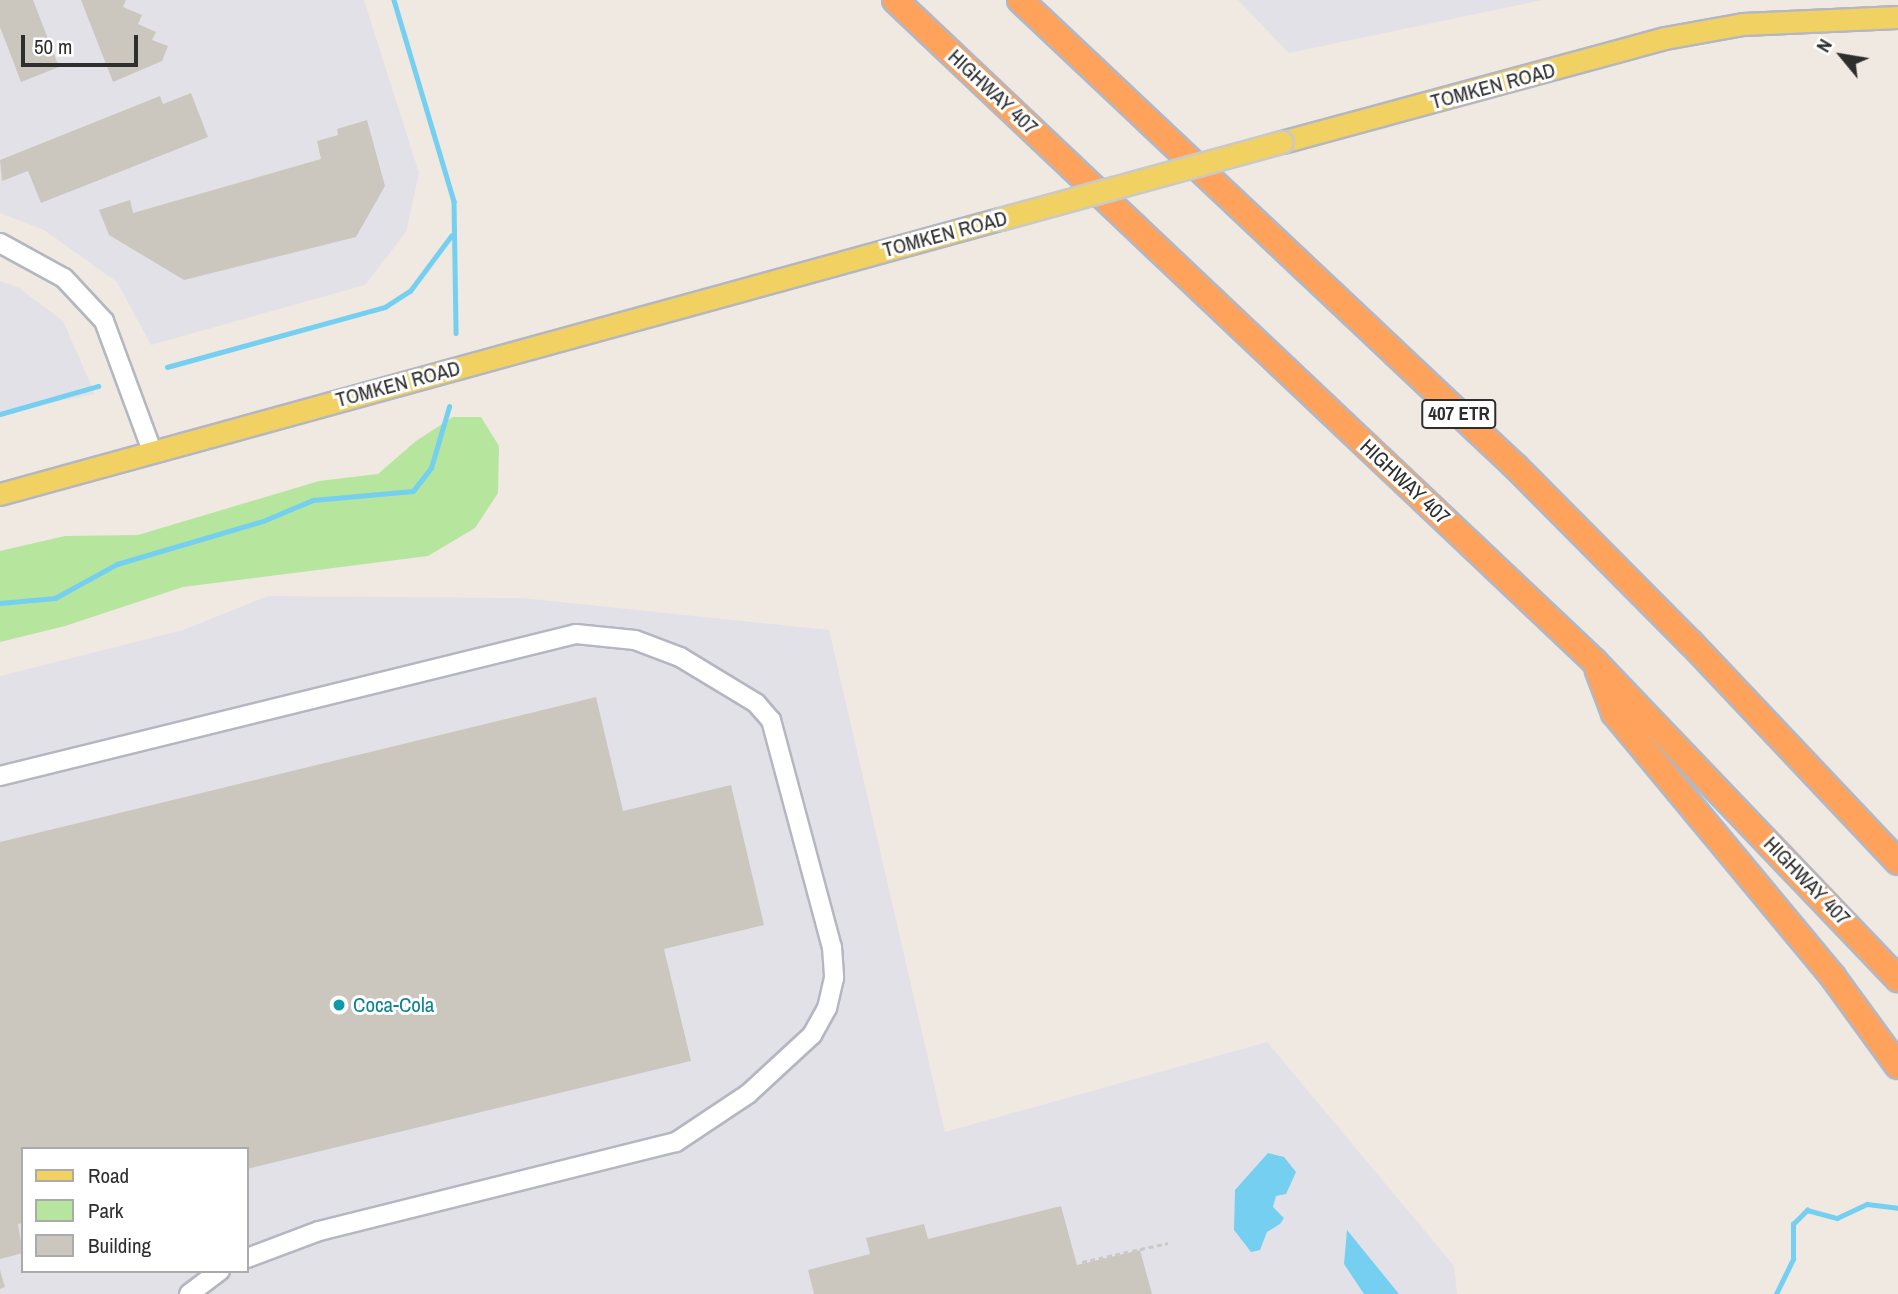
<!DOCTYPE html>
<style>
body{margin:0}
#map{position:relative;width:1898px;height:1294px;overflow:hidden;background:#efe9e1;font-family:"Archivo Narrow",sans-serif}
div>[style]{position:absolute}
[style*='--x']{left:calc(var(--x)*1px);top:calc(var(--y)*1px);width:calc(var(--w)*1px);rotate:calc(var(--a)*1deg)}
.industrial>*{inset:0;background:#e3e1e8}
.green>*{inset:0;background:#b6e59e}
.water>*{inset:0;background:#75cff0}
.stream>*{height:4.5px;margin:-2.25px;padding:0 2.25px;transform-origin:2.25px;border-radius:2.25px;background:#75cff0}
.building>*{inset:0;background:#cbc7bf}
.path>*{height:2.5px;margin-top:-1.25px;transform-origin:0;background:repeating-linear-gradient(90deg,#c9c9c9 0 5px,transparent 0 8.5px)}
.roads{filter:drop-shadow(2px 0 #b4b7c1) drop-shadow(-2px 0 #b4b7c1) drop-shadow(0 2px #b4b7c1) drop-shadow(0 -2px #b4b7c1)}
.minor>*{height:18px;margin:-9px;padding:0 9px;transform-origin:9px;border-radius:9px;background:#fff}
.major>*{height:21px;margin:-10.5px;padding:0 10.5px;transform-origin:10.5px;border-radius:10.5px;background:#f2d163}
.highway>*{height:24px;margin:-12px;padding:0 12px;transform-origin:12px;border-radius:12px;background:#ffa35c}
.bridges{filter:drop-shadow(2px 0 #c9c9c9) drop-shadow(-2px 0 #c9c9c9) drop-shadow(0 2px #c9c9c9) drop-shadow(0 -2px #c9c9c9)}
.major-bridge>*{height:21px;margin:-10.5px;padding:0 10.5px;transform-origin:10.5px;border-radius:10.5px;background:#f2d163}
.dots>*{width:19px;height:19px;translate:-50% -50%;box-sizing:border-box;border:4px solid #fff;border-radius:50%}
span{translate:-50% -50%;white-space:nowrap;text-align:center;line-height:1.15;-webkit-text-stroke:6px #fff;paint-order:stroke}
.shield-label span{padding:2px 5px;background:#fff;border:2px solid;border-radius:5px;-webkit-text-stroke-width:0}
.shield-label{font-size:19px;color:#2e2e2e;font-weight:700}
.street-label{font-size:21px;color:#2e2e2e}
.culture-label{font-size:21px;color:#0d838f}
.left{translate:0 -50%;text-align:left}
.legend{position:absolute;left:21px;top:1147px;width:228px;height:126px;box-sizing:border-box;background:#fff;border:2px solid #ababab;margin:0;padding:9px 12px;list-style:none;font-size:21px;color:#2e2e2e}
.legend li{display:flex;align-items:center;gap:14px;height:35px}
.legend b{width:35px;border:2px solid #ababab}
.north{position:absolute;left:1807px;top:21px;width:70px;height:70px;-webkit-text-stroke:5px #fff;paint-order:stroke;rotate:300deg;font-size:19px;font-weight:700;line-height:28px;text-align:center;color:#2e2e2e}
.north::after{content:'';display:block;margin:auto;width:24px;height:32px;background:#2e2e2e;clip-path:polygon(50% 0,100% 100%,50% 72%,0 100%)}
.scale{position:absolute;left:21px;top:35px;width:117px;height:32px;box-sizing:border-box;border:4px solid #2e2e2e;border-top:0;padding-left:9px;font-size:21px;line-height:24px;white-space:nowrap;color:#2e2e2e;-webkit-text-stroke:5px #fff;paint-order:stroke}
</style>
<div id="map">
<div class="industrial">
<i style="clip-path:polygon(0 0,364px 0,419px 173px,406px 232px,365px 285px,151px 345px,117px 282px,44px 230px,0 213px)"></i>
<i style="clip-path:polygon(1238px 0,1543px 0,1289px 53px)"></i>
<i style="clip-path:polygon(0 281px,19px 288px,63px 321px,95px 394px,0 413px)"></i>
<i style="clip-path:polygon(evenodd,268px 596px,522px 598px,829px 630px,945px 1132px,1267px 1042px,1454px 1266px,1457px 1294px,0 1294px,0 676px,183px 630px,268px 596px,23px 1149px,247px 1149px,247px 1271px,23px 1271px,23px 1149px)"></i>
</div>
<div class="green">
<i style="clip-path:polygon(453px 417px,481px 417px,499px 446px,498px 493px,475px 528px,428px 556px,183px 587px,65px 626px,0 642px,0 551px,65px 536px,138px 535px,319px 481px,378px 474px,416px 441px)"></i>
</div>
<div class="water">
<i style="clip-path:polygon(1268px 1153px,1284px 1157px,1296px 1172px,1286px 1194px,1276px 1196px,1273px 1207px,1284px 1218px,1280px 1224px,1267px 1232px,1260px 1250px,1251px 1252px,1234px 1230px,1235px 1190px)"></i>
<i style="clip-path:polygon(1347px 1230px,1399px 1294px,1364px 1294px,1344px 1264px)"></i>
</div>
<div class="stream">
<i style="--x:394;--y:0;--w:210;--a:73.4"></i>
<i style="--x:454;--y:201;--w:132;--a:89.1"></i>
<i style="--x:167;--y:367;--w:226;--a:-15.4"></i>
<i style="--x:385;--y:307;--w:30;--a:-33"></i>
<i style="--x:410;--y:291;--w:69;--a:-53.3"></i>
<i style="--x:0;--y:414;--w:102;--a:-15.9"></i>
<i style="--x:0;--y:603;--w:55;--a:-5.2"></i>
<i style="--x:55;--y:598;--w:71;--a:-28.7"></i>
<i style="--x:117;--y:564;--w:152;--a:-16.4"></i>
<i style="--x:263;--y:521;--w:54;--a:-22.8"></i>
<i style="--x:313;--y:500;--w:100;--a:-5.1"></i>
<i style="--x:413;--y:491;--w:29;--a:-52"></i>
<i style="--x:431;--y:468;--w:64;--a:-73.6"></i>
<i style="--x:1776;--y:1294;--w:39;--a:-64"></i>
<i style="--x:1793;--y:1259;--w:35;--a:-90"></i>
<i style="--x:1793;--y:1224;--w:20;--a:-45"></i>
<i style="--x:1807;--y:1210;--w:31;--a:15"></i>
<i style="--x:1837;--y:1218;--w:33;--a:-25"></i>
<i style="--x:1867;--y:1204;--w:31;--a:7"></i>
</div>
<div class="building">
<i style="clip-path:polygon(0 0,33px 0,59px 67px,21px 82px,0 27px)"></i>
<i style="clip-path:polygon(81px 0,126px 0,123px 7px,142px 15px,138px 24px,156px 32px,152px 40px,168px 46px,162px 61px,113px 82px)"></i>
<i style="clip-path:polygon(191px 93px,208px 137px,41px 203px,28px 171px,2px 181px,0 160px,160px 96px,163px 104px)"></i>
<i style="clip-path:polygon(367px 120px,385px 186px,356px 237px,184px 280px,109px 235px,99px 210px,130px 200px,133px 213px,321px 159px,317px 141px,338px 135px,337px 129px)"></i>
<i style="clip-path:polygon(596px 697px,623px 811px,731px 785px,764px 925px,664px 949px,691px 1061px,247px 1169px,247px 1149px,23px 1149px,23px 1223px,18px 1224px,23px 1253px,0 1259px,0 842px)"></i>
<i style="clip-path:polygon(1061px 1206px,1077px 1265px,1140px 1250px,1152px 1294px,814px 1294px,808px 1270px,870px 1254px,866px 1238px,924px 1224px,928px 1239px)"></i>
<i style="clip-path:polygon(0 1270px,5px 1287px,0 1289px)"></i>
</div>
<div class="path">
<i style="--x:1082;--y:1262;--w:88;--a:-12.5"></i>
</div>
<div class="roads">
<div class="minor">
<i style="--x:0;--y:243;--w:73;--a:28.7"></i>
<i style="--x:64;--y:278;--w:59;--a:47.1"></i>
<i style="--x:104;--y:321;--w:139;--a:69.7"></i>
<i style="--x:0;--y:776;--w:593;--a:-13.85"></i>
<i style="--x:576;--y:634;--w:59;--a:5.8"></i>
<i style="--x:635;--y:640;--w:48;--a:20.7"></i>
<i style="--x:680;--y:657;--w:89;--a:31.2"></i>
<i style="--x:756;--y:703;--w:23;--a:49"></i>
<i style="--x:771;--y:720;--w:235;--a:75"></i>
<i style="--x:832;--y:947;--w:31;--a:86"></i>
<i style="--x:834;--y:978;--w:31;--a:103"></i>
<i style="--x:827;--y:1008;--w:31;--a:119"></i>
<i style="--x:812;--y:1035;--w:87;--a:137.3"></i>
<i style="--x:748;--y:1094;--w:87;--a:146.3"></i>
<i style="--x:676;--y:1142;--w:368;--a:166"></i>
<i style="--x:319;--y:1231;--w:77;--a:159.4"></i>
<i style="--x:189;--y:1294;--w:39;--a:-37"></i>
</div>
<div class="major">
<i style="--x:1282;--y:142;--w:397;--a:-15.2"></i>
<i style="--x:1665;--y:38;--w:79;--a:-10.2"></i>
<i style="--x:1743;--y:24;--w:155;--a:-2.6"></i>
<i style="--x:0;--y:494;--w:1037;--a:-15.38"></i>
</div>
<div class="highway">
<i style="--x:895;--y:0;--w:962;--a:43.4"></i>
<i style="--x:1594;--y:661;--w:440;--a:46.3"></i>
<i style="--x:1020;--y:0;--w:681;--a:43.28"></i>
<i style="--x:1516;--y:467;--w:248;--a:45.2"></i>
<i style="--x:1691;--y:643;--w:301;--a:46.6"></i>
<i style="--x:1598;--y:671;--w:45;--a:69.1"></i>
<i style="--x:1614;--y:713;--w:343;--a:50.3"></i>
<i style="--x:1833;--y:977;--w:110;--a:53.9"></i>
</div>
</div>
<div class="bridges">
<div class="major-bridge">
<i style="--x:1000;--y:219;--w:292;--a:-15.3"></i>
</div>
</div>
<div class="dots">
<i style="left:339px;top:1005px;background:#0f9aa8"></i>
</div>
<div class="shield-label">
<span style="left:1459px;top:414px">407 ETR</span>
</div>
<div class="street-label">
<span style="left:1493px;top:86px;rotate:-15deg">TOMKEN ROAD</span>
<span style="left:993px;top:92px;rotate:43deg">HIGHWAY 407</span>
<span style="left:945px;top:234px;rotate:-15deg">TOMKEN ROAD</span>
<span style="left:398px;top:384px;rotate:-15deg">TOMKEN ROAD</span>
<span style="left:1405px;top:482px;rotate:43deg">HIGHWAY 407</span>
<span style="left:1807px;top:881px;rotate:46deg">HIGHWAY 407</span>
</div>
<div class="culture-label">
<span class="left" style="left:353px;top:1005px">Coca-Cola</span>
</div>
<ul class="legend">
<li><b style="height:9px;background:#f2d163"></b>Road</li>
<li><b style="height:19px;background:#b6e59e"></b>Park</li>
<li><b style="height:19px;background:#cbc7bf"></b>Building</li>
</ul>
<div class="north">N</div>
<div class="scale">50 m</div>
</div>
